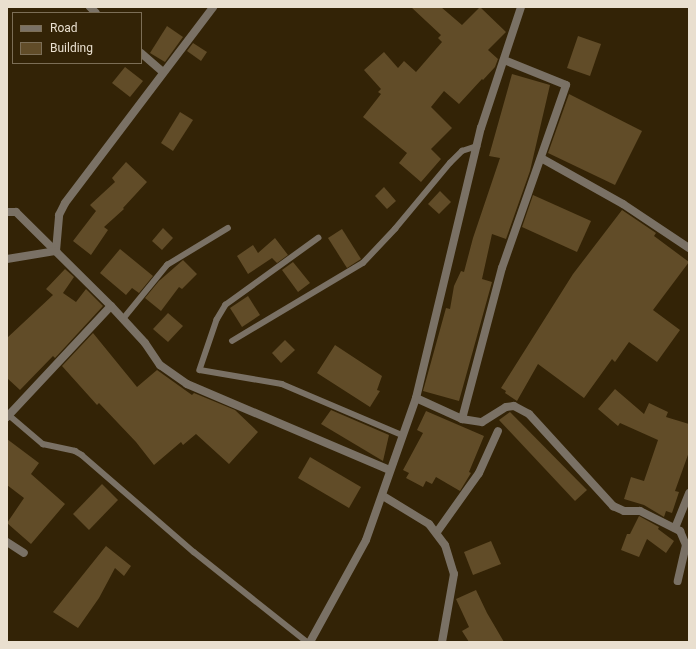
<!DOCTYPE html>
<style>
body{margin:0}
#map{position:relative;width:696px;height:649px;overflow:hidden;background:#332306;font-family:Roboto,sans-serif}
div>[style]{position:absolute}
[style*='--x']{left:calc(var(--x)*1px);top:calc(var(--y)*1px);width:calc(var(--w)*1px);rotate:calc(var(--a)*1deg)}
.building>*{inset:0;background:#614c28}
.service>*{height:5.5px;margin:-2.75px;padding:0 2.75px;transform-origin:2.75px;border-radius:2.75px;background:#7a7165}
.minor>*{height:8px;margin:-4px;padding:0 4px;transform-origin:4px;border-radius:4px;background:#7a7165}
.tertiary>*{height:8px;margin:-4px;padding:0 4px;transform-origin:4px;border-radius:4px;background:#7a7165}
span{translate:-50% -50%;white-space:nowrap;text-align:center;line-height:1.15;-webkit-text-stroke:3.5px #332306;paint-order:stroke}
.frame{position:absolute;inset:0;border:8px solid #e9dfcf;pointer-events:none}
.legend{position:absolute;left:12px;top:12px;width:130px;height:52px;box-sizing:border-box;background:#332306;border:1px solid #7c6e56;margin:0;padding:5px 7px;list-style:none;font-size:12px;color:#e9dfcf}
.legend li{display:flex;align-items:center;gap:8px;height:20px}
.legend b{width:20px;border:1px solid #7c6e56}
</style>
<div id="map">
<div class="building">
<i style="clip-path:polygon(411px 7px,441px 7px,462px 25px,480px 7px,506px 32px,488px 50px,498px 59px,495px 67px,483px 80px,482px 79px,459px 104px,444px 91px,431px 107px,452px 128px,431px 149px,441px 159px,421px 182px,399px 163px,407px 153px,363px 117px,381px 94px,378px 92px,381px 89px,364px 70px,384px 52px,398px 68px,404px 61px,416px 72px,442px 42px,438px 38px,441px 35px)"></i>
<i style="clip-path:polygon(167px 26px,183px 37px,165px 62px,150px 53px)"></i>
<i style="clip-path:polygon(578px 36px,601px 44px,590px 76px,567px 68px)"></i>
<i style="clip-path:polygon(193px 43px,207px 52px,201px 61px,187px 51px)"></i>
<i style="clip-path:polygon(125px 67px,143px 81px,130px 97px,112px 83px)"></i>
<i style="clip-path:polygon(512px 74px,550px 85px,530px 171px,506px 239px,492px 234px,482px 279px,492px 282px,459px 401px,423px 391px,446px 308px,450px 309px,454px 286px,461px 271px,464px 272px,473px 238px,500px 158px,489px 156px)"></i>
<i style="clip-path:polygon(569px 94px,642px 131px,615px 185px,548px 153px)"></i>
<i style="clip-path:polygon(180px 112px,193px 120px,173px 151px,161px 143px)"></i>
<i style="clip-path:polygon(126px 162px,147px 182px,123px 208px,124px 209px,104px 227px,108px 230px,91px 255px,73px 241px,96px 211px,90px 205px,115px 182px,112px 178px)"></i>
<i style="clip-path:polygon(384px 187px,396px 201px,387px 209px,375px 196px)"></i>
<i style="clip-path:polygon(440px 191px,451px 202px,439px 214px,428px 204px)"></i>
<i style="clip-path:polygon(533px 195px,591px 221px,577px 252px,522px 227px)"></i>
<i style="clip-path:polygon(622px 210px,656px 233px,654px 236px,689px 262px,653px 310px,680px 330px,657px 362px,629px 342px,615px 362px,612px 359px,584px 398px,538px 364px,517px 401px,505px 393px,506px 391px,501px 388px,573px 274px)"></i>
<i style="clip-path:polygon(163px 228px,173px 238px,162px 250px,152px 241px)"></i>
<i style="clip-path:polygon(342px 229px,361px 259px,347px 268px,328px 238px)"></i>
<i style="clip-path:polygon(275px 238px,288px 255px,277px 263px,272px 258px,248px 274px,237px 256px,253px 245px,258px 253px)"></i>
<i style="clip-path:polygon(120px 249px,153px 276px,139px 293px,132px 288px,126px 295px,100px 273px)"></i>
<i style="clip-path:polygon(183px 260px,197px 274px,182px 289px,179px 287px,161px 311px,145px 298px,159px 281px)"></i>
<i style="clip-path:polygon(293px 262px,310px 283px,298px 292px,282px 270px)"></i>
<i style="clip-path:polygon(65px 269px,74px 277px,63px 293px,76px 302px,86px 289px,103px 306px,55px 358px,53px 356px,20px 390px,7px 378px,7px 338px,53px 295px,46px 289px)"></i>
<i style="clip-path:polygon(248px 296px,260px 315px,242px 327px,230px 308px)"></i>
<i style="clip-path:polygon(168px 313px,183px 326px,168px 342px,153px 329px)"></i>
<i style="clip-path:polygon(93px 333px,137px 387px,157px 370px,192px 395px,194px 393px,235px 410px,258px 432px,229px 464px,196px 434px,183px 445px,181px 442px,154px 465px,136px 442px,99px 403px,97px 405px,62px 366px)"></i>
<i style="clip-path:polygon(285px 340px,295px 350px,281px 363px,272px 353px)"></i>
<i style="clip-path:polygon(335px 345px,382px 376px,377px 390px,380px 391px,370px 407px,317px 373px)"></i>
<i style="clip-path:polygon(615px 389px,644px 414px,649px 403px,668px 412px,666px 417px,689px 424px,689px 452px,675px 491px,679px 492px,672px 513px,666px 511px,664px 517px,644px 505px,624px 499px,631px 477px,644px 481px,658px 440px,620px 423px,618px 426px,598px 409px)"></i>
<i style="clip-path:polygon(331px 410px,389px 435px,383px 461px,321px 424px)"></i>
<i style="clip-path:polygon(426px 411px,484px 436px,469px 472px,471px 473px,460px 491px,436px 477px,432px 484px,426px 481px,423px 487px,406px 478px,409px 473px,403px 470px,423px 433px,417px 430px)"></i>
<i style="clip-path:polygon(510px 412px,587px 490px,575px 501px,499px 420px)"></i>
<i style="clip-path:polygon(7px 439px,39px 463px,31px 474px,65px 504px,31px 544px,7px 523px,24px 498px,7px 485px)"></i>
<i style="clip-path:polygon(310px 457px,361px 487px,349px 508px,298px 478px)"></i>
<i style="clip-path:polygon(102px 484px,118px 500px,89px 530px,73px 514px)"></i>
<i style="clip-path:polygon(639px 516px,659px 527px,658px 529px,674px 541px,666px 553px,647px 539px,639px 557px,621px 550px,627px 534px,630px 534px)"></i>
<i style="clip-path:polygon(491px 541px,501px 564px,473px 575px,464px 552px)"></i>
<i style="clip-path:polygon(106px 546px,131px 566px,124px 576px,115px 568px,99px 598px,78px 628px,53px 612px)"></i>
<i style="clip-path:polygon(476px 590px,487px 613px,504px 642px,469px 642px,462px 631px,469px 627px,456px 599px)"></i>
</div>
<div class="service">
<i style="--x:319;--y:238;--w:115;--a:144.2"></i>
<i style="--x:226;--y:305;--w:17;--a:121"></i>
<i style="--x:217;--y:320;--w:53;--a:108.8"></i>
<i style="--x:200;--y:370;--w:83;--a:9.7"></i>
<i style="--x:282;--y:384;--w:130;--a:23"></i>
<i style="--x:123;--y:319;--w:70;--a:-50.8"></i>
<i style="--x:167;--y:265;--w:71;--a:-31.2"></i>
<i style="--x:232;--y:341;--w:152;--a:-30.8"></i>
<i style="--x:363;--y:263;--w:47;--a:-46.7"></i>
<i style="--x:395;--y:229;--w:86;--a:-50.2"></i>
<i style="--x:450;--y:163;--w:17;--a:-45"></i>
<i style="--x:462;--y:151;--w:16;--a:-18"></i>
<i style="--x:9;--y:415;--w:45;--a:40.5"></i>
<i style="--x:43;--y:444;--w:33;--a:12"></i>
<i style="--x:75;--y:451;--w:8;--a:30"></i>
<i style="--x:82;--y:455;--w:148;--a:40.9"></i>
<i style="--x:194;--y:552;--w:144;--a:38.5"></i>
</div>
<div class="minor">
<i style="--x:90;--y:7;--w:8;--a:45"></i>
<i style="--x:141;--y:53;--w:29;--a:41"></i>
<i style="--x:541;--y:158;--w:94;--a:29.3"></i>
<i style="--x:623;--y:204;--w:79;--a:33.7"></i>
<i style="--x:7;--y:212;--w:9;--a:0"></i>
<i style="--x:16;--y:212;--w:134;--a:44.7"></i>
<i style="--x:111;--y:306;--w:50;--a:47.4"></i>
<i style="--x:145;--y:343;--w:27;--a:56"></i>
<i style="--x:160;--y:365;--w:33;--a:35"></i>
<i style="--x:187;--y:384;--w:220;--a:23"></i>
<i style="--x:56;--y:251;--w:36;--a:-85"></i>
<i style="--x:59;--y:215;--w:13;--a:-63"></i>
<i style="--x:65;--y:203;--w:246;--a:-52.9"></i>
<i style="--x:7;--y:259;--w:50;--a:-9.3"></i>
<i style="--x:416;--y:398;--w:51;--a:24.5"></i>
<i style="--x:462;--y:419;--w:156;--a:-75.2"></i>
<i style="--x:502;--y:268;--w:194;--a:-70.7"></i>
<i style="--x:566;--y:85;--w:67;--a:-158"></i>
<i style="--x:7;--y:417;--w:152;--a:-46.9"></i>
<i style="--x:462;--y:419;--w:20;--a:9"></i>
<i style="--x:482;--y:422;--w:28;--a:-32"></i>
<i style="--x:506;--y:407;--w:8;--a:-7"></i>
<i style="--x:514;--y:406;--w:17;--a:28"></i>
<i style="--x:529;--y:414;--w:125;--a:47.6"></i>
<i style="--x:613;--y:506;--w:12;--a:24"></i>
<i style="--x:624;--y:511;--w:16;--a:0"></i>
<i style="--x:640;--y:511;--w:45;--a:26.6"></i>
<i style="--x:680;--y:531;--w:15;--a:67"></i>
<i style="--x:686;--y:545;--w:37;--a:103"></i>
<i style="--x:383;--y:496;--w:54;--a:31.3"></i>
<i style="--x:429;--y:524;--w:26;--a:53"></i>
<i style="--x:445;--y:545;--w:30;--a:73"></i>
<i style="--x:454;--y:574;--w:69;--a:100"></i>
<i style="--x:675;--y:528;--w:38;--a:-68"></i>
<i style="--x:437;--y:532;--w:72;--a:-54.6"></i>
<i style="--x:479;--y:473;--w:46;--a:-65.7"></i>
<i style="--x:7;--y:542;--w:20;--a:33"></i>
</div>
<div class="tertiary">
<i style="--x:310;--y:642;--w:116;--a:-61.2"></i>
<i style="--x:366;--y:540;--w:151;--a:-70.6"></i>
<i style="--x:416;--y:398;--w:278;--a:-76.5"></i>
<i style="--x:481;--y:128;--w:127;--a:-71.7"></i>
</div>
<div class="frame"></div>
<ul class="legend">
<li><b style="height:5px;background:#7a7165"></b>Road</li>
<li><b style="height:11px;background:#614c28"></b>Building</li>
</ul>
</div>
